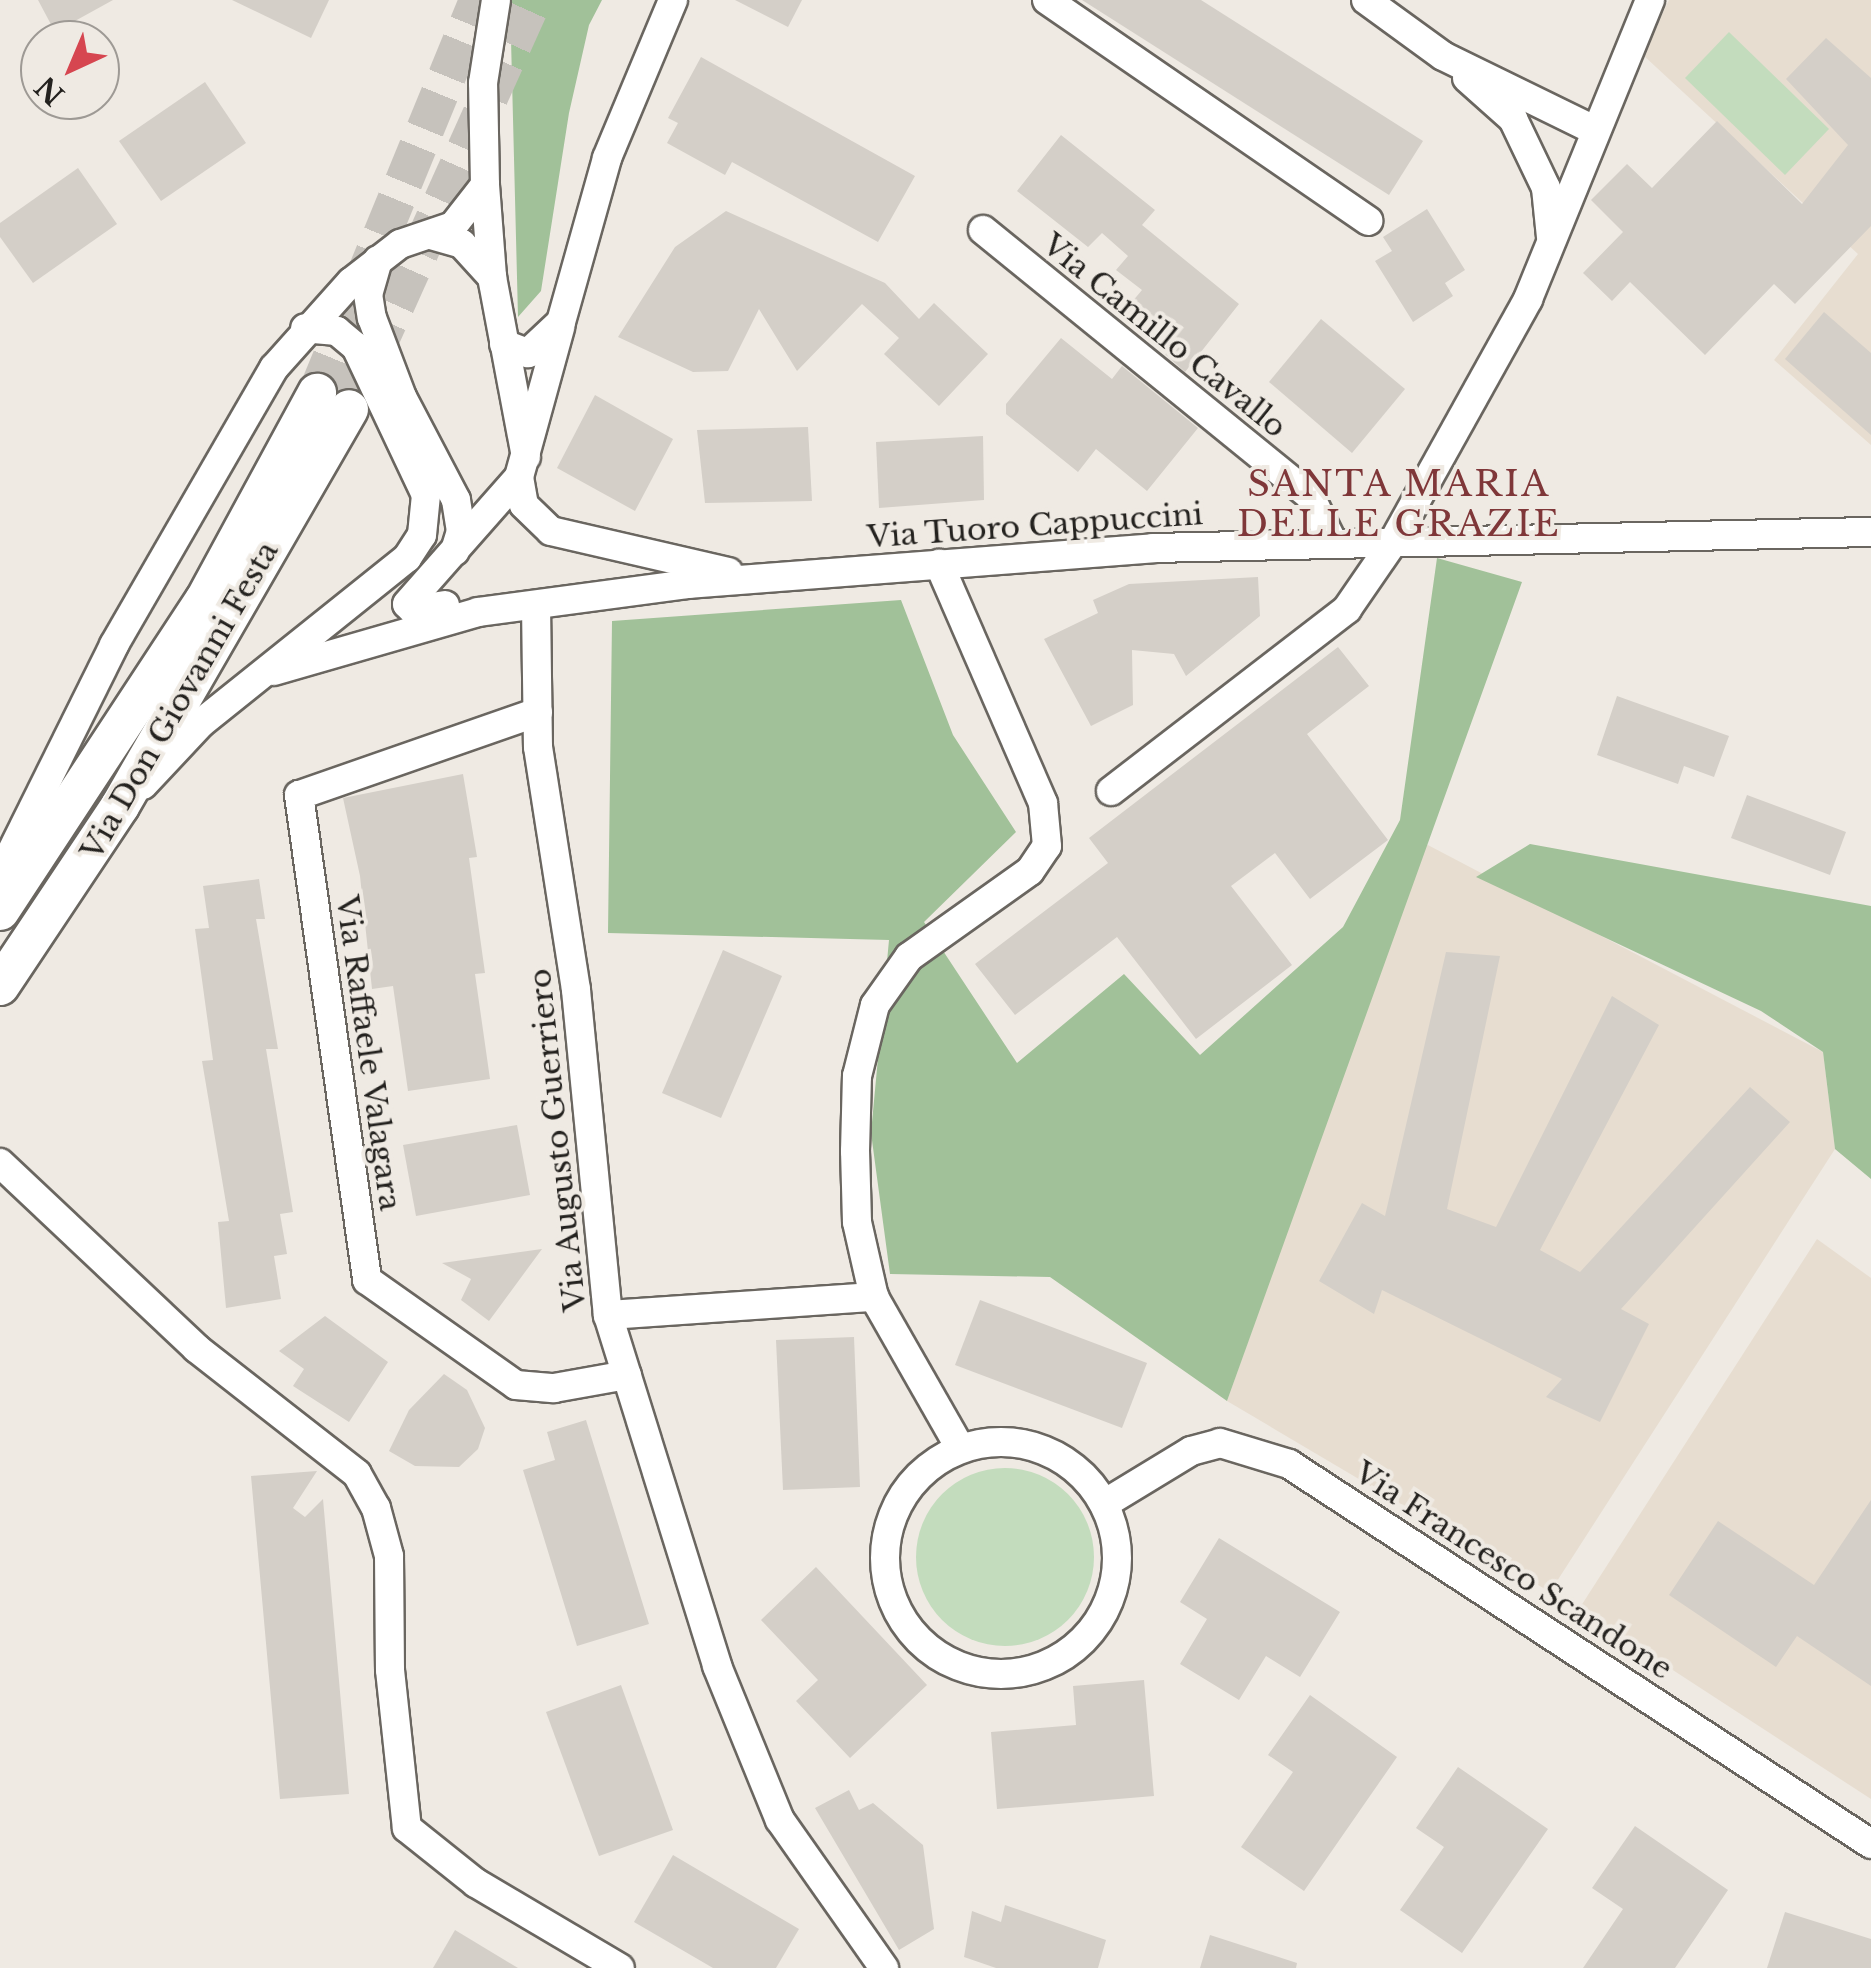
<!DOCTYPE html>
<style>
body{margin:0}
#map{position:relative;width:1871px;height:1968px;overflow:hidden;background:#efeae3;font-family:"Libre Baskerville",serif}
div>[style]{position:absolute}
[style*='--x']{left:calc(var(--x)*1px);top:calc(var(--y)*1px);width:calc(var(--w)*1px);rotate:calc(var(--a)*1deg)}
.built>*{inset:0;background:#e7ddd0}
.green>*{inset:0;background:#c3dcbd}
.round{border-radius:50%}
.forest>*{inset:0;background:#a1c199}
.building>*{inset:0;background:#d4cfc8}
.secondary-tunnel>*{height:38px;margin-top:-19px;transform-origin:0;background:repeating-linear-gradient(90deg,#c6c2bc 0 38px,transparent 0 57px)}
.roads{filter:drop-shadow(2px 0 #6a6660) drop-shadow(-2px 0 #6a6660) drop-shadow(0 2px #6a6660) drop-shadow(0 -2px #6a6660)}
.street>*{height:28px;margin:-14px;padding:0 14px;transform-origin:14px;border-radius:14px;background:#fff}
.street>.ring{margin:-14px;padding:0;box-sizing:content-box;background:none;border:28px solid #fff;border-radius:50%}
.secondary>*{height:38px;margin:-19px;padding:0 19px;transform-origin:19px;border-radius:19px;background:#fff}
span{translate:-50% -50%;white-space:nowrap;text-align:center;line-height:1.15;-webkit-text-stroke:8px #efeae3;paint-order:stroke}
.street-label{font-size:30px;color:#24221f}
.quarter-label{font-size:35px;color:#7f3739;letter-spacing:2.5px}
.north{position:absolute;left:20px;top:20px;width:100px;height:100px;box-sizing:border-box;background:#efeae3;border:2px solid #9e9a95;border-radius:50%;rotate:224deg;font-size:28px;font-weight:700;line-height:40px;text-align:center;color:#24221f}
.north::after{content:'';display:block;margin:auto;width:35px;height:45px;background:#d64650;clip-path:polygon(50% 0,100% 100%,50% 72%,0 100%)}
</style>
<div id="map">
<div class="built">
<i style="clip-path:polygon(1669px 0,1871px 0,1871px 445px,1774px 360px,1858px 254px,1643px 55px)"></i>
<i style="clip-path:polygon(1424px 843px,1823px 1052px,1835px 1149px,1550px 1592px,1227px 1401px)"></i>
<i style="clip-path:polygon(1817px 1239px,1871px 1278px,1871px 1799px,1579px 1609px)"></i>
</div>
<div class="green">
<i style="clip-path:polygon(1729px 32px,1829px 129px,1785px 175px,1685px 78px)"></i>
<i class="round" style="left:916px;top:1468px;width:178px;height:178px"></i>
</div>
<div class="forest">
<i style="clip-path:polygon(510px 0,602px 0,589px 25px,569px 113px,541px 291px,518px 317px)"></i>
<i style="clip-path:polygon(1437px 558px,1522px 582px,1227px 1401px,1050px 1277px,890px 1274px,871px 1133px,889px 940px,608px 933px,612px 621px,901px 600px,953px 735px,1016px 832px,924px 922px,1017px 1063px,1124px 974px,1200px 1055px,1343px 927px,1400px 820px)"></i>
<i style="clip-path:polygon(1530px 844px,1871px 906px,1871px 1179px,1835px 1149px,1823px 1052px,1761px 1011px,1476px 877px)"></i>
</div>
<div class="building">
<i style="clip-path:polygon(38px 0,113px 0,55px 32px)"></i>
<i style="clip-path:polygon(232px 0,329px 0,311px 38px)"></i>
<i style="clip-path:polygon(735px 0,802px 0,788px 27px)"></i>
<i style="clip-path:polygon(1082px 0,1201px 0,1423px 141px,1389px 195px)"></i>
<i style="clip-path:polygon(1826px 38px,1871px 78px,1871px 226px,1795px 304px,1774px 284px,1705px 355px,1630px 282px,1612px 301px,1583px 273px,1623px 232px,1591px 200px,1627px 164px,1652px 188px,1717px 121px,1802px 204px,1848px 145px,1786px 79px)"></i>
<i style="clip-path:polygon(701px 57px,915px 176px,878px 242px,732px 162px,725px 175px,667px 143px,678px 123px,668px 118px)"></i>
<i style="clip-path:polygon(205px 82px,246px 143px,161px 201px,119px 141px)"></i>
<i style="clip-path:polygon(1061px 135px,1155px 210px,1142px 225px,1239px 304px,1185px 372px,1121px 315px,1142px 290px,1116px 270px,1128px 256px,1102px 233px,1088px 247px,1017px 191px)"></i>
<i style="clip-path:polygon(78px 168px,117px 224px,33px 283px,0 237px,0 223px)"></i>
<i style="clip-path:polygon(1427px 209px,1465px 270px,1445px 283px,1453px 296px,1413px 322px,1375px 261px,1392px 251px,1383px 237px)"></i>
<i style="clip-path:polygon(726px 211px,885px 283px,919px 319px,934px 303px,988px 354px,939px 406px,884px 354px,899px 338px,862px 304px,797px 371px,759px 309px,728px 371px,693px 372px,618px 337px,675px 247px)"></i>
<i style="clip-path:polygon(1824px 312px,1871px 353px,1871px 435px,1785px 359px)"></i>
<i style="clip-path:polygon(1321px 319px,1405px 389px,1352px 453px,1269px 382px)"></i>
<i style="clip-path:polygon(1061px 338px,1112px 379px,1122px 366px,1198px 428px,1147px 491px,1096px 449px,1078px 472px,1006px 414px,1006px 404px)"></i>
<i style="clip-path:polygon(595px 395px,673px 439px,635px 511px,557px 468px)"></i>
<i style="clip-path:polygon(808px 427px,812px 501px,705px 503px,697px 430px)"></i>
<i style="clip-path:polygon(983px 436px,984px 500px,879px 508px,876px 442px)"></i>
<i style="clip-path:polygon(1258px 577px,1260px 616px,1186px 676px,1174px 654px,1132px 650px,1133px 705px,1091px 726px,1044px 639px,1098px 613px,1093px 600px,1129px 584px)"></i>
<i style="clip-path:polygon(1338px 647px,1369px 686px,1307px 734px,1388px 840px,1310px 899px,1275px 853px,1231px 886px,1292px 965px,1196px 1039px,1117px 937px,1015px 1015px,975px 964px,1108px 863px,1089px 838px)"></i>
<i style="clip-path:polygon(1617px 696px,1729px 736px,1714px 777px,1684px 766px,1678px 784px,1597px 755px)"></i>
<i style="clip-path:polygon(463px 774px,477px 857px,469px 858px,485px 973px,475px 974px,490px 1079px,408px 1091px,393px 986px,372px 989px,360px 876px,343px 798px)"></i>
<i style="clip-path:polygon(1747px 795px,1846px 832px,1830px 875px,1731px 838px)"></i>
<i style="clip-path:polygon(259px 879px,265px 919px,256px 919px,278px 1049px,266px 1049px,293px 1212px,280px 1214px,287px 1254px,274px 1256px,281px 1299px,226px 1308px,218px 1222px,229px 1221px,202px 1061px,213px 1060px,195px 929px,209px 928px,203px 886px)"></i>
<i style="clip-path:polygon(723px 950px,782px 976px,721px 1118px,662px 1093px)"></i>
<i style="clip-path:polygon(1446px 952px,1500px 956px,1447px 1209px,1496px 1227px,1612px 996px,1659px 1025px,1540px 1250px,1580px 1272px,1750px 1087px,1790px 1122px,1621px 1309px,1649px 1324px,1600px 1422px,1546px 1397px,1562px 1379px,1382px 1290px,1374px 1314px,1319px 1281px,1362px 1203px,1385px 1216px)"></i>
<i style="clip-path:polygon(517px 1125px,530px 1195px,416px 1216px,403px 1145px)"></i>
<i style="clip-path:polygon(542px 1249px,489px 1321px,461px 1300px,471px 1279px,442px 1263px)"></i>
<i style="clip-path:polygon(980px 1300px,1147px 1363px,1122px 1428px,955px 1365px)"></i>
<i style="clip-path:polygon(325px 1316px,388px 1362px,349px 1422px,293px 1386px,304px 1369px,279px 1351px)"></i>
<i style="clip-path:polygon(854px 1337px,860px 1487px,783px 1490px,776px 1340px)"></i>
<i style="clip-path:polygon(444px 1374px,467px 1390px,485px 1428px,478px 1449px,459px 1467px,415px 1466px,389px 1451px,409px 1410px)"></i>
<i style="clip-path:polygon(586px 1420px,649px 1624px,577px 1646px,523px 1470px,555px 1460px,547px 1432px)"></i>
<i style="clip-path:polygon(317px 1471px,293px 1508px,305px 1517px,323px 1499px,349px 1794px,280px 1799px,251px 1476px)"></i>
<i style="clip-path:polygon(1871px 1500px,1871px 1686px,1797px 1636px,1776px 1667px,1669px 1595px,1718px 1521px,1814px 1585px)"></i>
<i style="clip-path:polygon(1219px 1538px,1340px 1612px,1300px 1677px,1266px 1656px,1239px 1700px,1180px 1664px,1207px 1619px,1180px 1602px)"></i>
<i style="clip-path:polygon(816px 1567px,927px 1685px,850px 1758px,796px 1701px,818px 1680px,761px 1620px)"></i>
<i style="clip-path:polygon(1144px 1680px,1154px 1796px,997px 1809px,991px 1732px,1076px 1725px,1073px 1686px)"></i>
<i style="clip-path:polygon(621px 1685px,673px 1830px,599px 1856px,546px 1712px)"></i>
<i style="clip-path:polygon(1310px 1695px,1397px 1757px,1304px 1891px,1241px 1847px,1293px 1772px,1268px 1755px)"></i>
<i style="clip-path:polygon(1458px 1767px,1548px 1829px,1462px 1953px,1400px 1910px,1444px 1847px,1416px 1828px)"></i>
<i style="clip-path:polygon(849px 1790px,859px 1810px,873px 1803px,923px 1845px,934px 1929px,899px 1950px,815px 1808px)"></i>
<i style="clip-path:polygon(1635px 1826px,1728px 1890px,1675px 1968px,1583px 1968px,1623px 1909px,1592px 1888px)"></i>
<i style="clip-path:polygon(673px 1855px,799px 1929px,776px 1968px,713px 1968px,634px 1922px)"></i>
<i style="clip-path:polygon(1005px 1905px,1106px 1940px,1098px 1968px,996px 1968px,964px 1957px,972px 1911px,1001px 1922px)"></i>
<i style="clip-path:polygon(1785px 1912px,1871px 1939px,1871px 1968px,1767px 1968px)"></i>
<i style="clip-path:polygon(455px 1930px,518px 1968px,433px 1968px)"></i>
<i style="clip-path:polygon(1210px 1935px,1297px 1963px,1296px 1968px,1200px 1968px)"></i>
</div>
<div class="secondary-tunnel">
<i style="--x:317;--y:393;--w:425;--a:-67.7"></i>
<i style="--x:349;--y:409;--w:448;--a:-65.8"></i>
</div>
<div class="roads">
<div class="street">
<i style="--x:1047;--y:0;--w:390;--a:34.5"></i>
<i style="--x:1366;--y:0;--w:95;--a:36"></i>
<i style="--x:1443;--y:56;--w:168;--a:26.1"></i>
<i style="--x:1467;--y:78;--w:62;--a:41.7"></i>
<i style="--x:1513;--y:119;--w:76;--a:64.4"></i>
<i style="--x:1546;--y:188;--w:49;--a:84.2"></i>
<i style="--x:485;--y:185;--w:102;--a:-91.1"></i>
<i style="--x:483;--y:83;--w:84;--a:-81.1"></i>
<i style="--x:983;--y:230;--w:422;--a:39.1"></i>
<i style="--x:1310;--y:496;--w:52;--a:63.9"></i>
<i style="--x:431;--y:235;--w:32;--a:16"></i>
<i style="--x:462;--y:244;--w:45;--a:47.7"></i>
<i style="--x:378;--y:260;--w:35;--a:106"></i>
<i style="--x:368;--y:294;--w:24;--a:81"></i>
<i style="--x:372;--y:318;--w:85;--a:69.2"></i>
<i style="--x:402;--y:397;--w:116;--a:62.3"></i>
<i style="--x:456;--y:500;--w:31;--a:81"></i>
<i style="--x:461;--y:531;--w:21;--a:107"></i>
<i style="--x:504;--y:344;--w:26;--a:21"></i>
<i style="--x:528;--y:353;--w:45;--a:-43.2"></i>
<i style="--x:561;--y:322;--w:170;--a:-74.3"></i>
<i style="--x:607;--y:158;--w:171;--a:-67.3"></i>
<i style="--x:519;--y:477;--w:28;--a:80"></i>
<i style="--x:524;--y:505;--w:37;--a:44"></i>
<i style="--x:551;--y:531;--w:182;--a:13"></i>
<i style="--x:445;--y:605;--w:32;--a:171"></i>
<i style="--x:413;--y:610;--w:8;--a:-135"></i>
<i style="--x:407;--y:604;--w:169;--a:-48.6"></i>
<i style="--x:519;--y:477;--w:155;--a:-74.6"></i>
<i style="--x:536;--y:605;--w:142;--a:89.2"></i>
<i style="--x:538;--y:747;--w:246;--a:81.1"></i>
<i style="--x:576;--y:990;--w:327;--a:84.4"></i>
<i style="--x:608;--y:1315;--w:368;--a:72.7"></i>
<i style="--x:717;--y:1666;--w:166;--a:67.8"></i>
<i style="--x:780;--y:1820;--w:181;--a:54.9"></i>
<i style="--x:274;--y:671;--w:212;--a:-16.1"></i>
<i style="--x:478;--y:612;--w:212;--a:-7.6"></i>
<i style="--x:688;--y:584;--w:466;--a:-4.4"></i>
<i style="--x:1153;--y:548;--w:718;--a:-1.28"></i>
<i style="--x:538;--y:712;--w:253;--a:160.8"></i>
<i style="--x:299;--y:795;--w:490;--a:82"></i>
<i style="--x:367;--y:1280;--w:182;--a:35.2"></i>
<i style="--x:516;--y:1385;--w:38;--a:5"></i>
<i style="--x:554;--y:1388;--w:74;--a:-10.1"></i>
<i style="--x:143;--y:785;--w:85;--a:-46.9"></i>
<i style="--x:201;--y:723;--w:264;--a:-38.7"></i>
<i style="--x:407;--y:558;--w:27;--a:-57"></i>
<i style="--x:422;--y:535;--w:40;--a:-84.3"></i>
<i style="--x:426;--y:495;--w:164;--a:-115.3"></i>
<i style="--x:356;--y:347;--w:25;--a:-140"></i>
<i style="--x:337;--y:331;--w:32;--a:-175"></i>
<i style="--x:1111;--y:791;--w:298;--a:-37.6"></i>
<i style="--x:1347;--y:609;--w:81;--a:-55.5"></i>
<i style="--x:1393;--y:542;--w:278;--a:-60.9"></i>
<i style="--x:1528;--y:299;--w:323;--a:-67.8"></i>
<i style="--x:0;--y:875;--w:257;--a:-63.6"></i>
<i style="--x:114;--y:645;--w:320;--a:-60"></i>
<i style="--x:274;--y:368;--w:115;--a:-48.2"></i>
<i style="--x:351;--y:282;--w:62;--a:-37.8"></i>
<i style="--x:400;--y:244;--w:56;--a:-18.8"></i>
<i style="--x:453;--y:226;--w:52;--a:-52"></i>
<i style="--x:485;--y:185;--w:92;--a:85.6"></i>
<i style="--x:492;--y:277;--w:183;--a:79.3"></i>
<i style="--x:0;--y:1163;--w:270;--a:43.3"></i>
<i style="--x:196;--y:1348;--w:204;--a:38"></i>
<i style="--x:357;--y:1474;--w:39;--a:61"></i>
<i style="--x:376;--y:1508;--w:50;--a:74.8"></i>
<i style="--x:389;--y:1556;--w:114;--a:89.5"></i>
<i style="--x:390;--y:1670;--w:159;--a:83.9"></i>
<i style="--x:407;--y:1828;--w:88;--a:38.6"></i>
<i style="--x:476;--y:1883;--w:167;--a:30.6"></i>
<i style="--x:874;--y:1297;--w:77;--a:-102.8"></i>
<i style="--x:857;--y:1222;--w:71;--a:-91.6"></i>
<i style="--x:855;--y:1151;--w:75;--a:-88.5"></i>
<i style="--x:857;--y:1076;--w:73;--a:-75.8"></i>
<i style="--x:875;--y:1005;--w:59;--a:-54.7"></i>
<i style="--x:909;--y:957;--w:148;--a:-35.4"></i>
<i style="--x:1030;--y:871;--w:30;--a:-56"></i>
<i style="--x:1047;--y:846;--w:43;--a:-95.3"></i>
<i style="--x:1043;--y:803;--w:261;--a:-113.5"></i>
<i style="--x:608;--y:1315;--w:267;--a:-3.9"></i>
<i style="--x:874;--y:1297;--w:174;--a:60.3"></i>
<i class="ring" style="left:885px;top:1442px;width:204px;height:204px"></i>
<i style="--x:1104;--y:1504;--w:102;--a:-31.3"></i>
<i style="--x:1191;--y:1451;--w:30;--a:-15"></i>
<i style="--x:1220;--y:1443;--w:72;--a:16.9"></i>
<i style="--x:1289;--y:1464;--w:695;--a:33.14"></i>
</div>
<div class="secondary">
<i style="--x:0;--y:911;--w:371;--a:-56.7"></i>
<i style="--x:204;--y:601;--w:237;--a:-61.5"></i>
<i style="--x:0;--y:986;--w:216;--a:-56.3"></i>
<i style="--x:120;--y:806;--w:458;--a:-60"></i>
</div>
</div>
<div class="street-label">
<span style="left:1164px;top:336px;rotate:39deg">Via Camillo Cavallo</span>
<span style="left:1035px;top:526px;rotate:-4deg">Via Tuoro Cappuccini</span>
<span style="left:180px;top:701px;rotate:-60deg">Via Don Giovanni Festa</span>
<span style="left:368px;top:1053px;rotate:82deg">Via Raffaele Valagara</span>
<span style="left:558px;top:1140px;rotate:-96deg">Via Augusto Guerriero</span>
<span style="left:1513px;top:1571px;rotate:33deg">Via Francesco Scandone</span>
</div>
<div class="quarter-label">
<span style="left:1399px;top:504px">SANTA MARIA<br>DELLE GRAZIE</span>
</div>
<div class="north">N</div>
</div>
